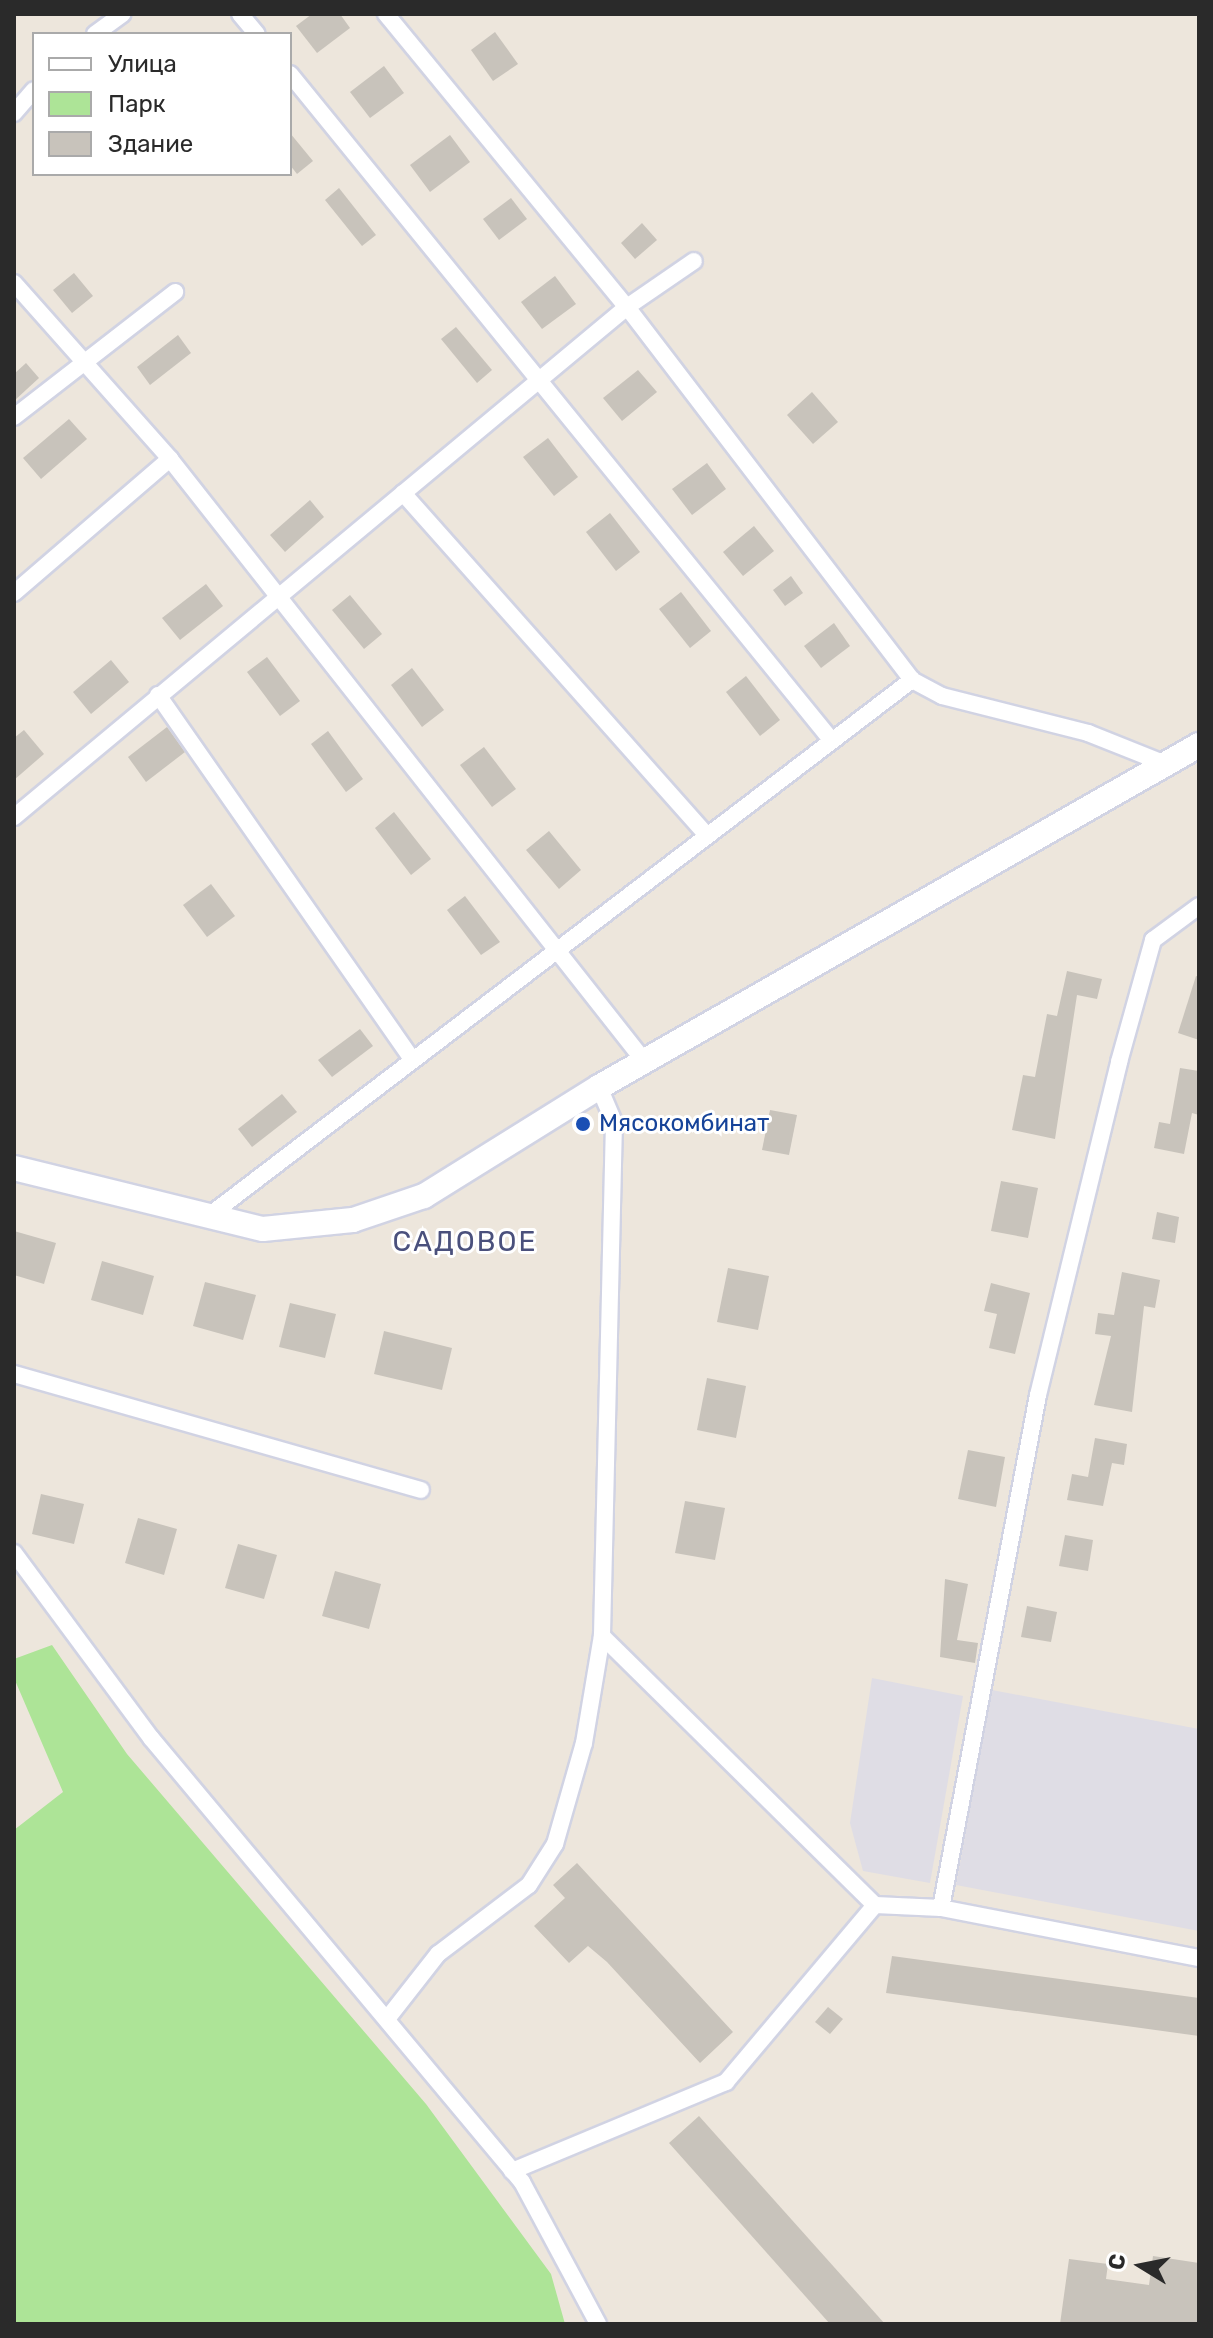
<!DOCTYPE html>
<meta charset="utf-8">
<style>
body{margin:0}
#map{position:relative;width:1213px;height:2338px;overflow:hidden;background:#ede6dc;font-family:Rubik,sans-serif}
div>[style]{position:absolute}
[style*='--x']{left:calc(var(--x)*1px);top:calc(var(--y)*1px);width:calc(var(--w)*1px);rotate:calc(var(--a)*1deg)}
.industrial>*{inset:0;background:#dfdde5}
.green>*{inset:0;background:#ade497}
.building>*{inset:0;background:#c8c3bb}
.roads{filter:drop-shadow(2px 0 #d1d3e3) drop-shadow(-2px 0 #d1d3e3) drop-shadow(0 2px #d1d3e3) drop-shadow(0 -2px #d1d3e3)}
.street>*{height:16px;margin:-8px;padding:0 8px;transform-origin:8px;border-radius:8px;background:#fff}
.secondary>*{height:24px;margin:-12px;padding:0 12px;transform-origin:12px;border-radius:12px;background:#fff}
.dots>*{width:22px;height:22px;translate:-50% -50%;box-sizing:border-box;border:4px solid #fff;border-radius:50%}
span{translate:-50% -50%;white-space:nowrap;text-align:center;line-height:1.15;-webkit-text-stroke:6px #fff;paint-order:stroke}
.transit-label{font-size:24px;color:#164399}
.left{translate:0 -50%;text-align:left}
.quarter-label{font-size:28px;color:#4a507c;letter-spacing:2px}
.frame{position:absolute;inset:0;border:16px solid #2a2a2a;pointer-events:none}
.legend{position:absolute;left:32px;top:32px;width:260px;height:144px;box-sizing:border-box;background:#fff;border:2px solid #aaa;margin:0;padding:10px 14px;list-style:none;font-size:24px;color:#2a2a2a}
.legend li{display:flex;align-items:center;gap:16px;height:40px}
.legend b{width:40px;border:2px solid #aaa}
.north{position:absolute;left:1101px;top:2226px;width:80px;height:80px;-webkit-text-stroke:6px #fff;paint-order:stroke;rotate:280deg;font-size:22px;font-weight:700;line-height:32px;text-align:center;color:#2a2a2a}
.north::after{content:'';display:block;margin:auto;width:28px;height:36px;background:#2a2a2a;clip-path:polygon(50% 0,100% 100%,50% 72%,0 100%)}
</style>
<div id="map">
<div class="industrial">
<i style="clip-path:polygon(872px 1678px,963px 1696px,930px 1883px,863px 1871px,850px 1823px)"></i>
<i style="clip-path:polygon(992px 1690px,1199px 1729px,1199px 1931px,956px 1885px)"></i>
</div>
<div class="green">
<i style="clip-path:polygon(52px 1645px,127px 1754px,426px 2104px,551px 2274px,565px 2324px,14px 2324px,14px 1830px,63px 1792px,14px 1678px,14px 1659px)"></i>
</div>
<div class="building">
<i style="clip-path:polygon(312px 14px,340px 14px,350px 28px,317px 53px,296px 26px)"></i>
<i style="clip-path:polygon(495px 32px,518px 64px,493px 81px,471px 50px)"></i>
<i style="clip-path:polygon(384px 66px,404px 93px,370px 118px,350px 92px)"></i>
<i style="clip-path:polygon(290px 133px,313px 161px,297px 174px,290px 165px)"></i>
<i style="clip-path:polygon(450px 135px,470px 162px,430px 192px,410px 165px)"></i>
<i style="clip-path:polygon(339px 188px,376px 235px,362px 246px,325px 200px)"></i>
<i style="clip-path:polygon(511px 198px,527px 219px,499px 240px,483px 219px)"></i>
<i style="clip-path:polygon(642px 223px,657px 240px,635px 259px,621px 243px)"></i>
<i style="clip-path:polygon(74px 273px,93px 296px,72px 313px,53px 290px)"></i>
<i style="clip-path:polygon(555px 276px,576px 304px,542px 329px,521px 302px)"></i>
<i style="clip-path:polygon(456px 327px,492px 370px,477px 383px,441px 339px)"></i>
<i style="clip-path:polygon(178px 335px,191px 353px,150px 385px,137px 367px)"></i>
<i style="clip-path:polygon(26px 363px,39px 378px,14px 401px,14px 374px)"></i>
<i style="clip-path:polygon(638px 370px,657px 392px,622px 421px,603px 398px)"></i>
<i style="clip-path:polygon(812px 392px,838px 422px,813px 444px,787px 415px)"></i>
<i style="clip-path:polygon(69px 419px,87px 439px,41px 479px,23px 458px)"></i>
<i style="clip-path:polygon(548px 438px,578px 477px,554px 496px,523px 457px)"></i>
<i style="clip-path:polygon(707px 463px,726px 489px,692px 515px,672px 489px)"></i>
<i style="clip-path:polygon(310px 500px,324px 517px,285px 552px,270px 535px)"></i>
<i style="clip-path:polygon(610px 513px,640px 552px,616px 571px,586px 532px)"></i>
<i style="clip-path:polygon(754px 526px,774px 551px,743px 576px,723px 552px)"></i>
<i style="clip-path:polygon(791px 576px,803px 593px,785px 606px,773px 590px)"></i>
<i style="clip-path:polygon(206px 584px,223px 606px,180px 640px,162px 618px)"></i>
<i style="clip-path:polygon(681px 592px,711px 631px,690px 648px,659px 609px)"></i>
<i style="clip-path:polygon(350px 595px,382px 634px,364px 649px,332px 610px)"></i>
<i style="clip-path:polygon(834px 623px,850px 646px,821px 668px,804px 646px)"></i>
<i style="clip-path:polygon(267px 657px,300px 701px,280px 716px,247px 672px)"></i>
<i style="clip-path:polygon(111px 660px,129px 682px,91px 714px,73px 692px)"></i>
<i style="clip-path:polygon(412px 668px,444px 710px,422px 727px,391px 685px)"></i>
<i style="clip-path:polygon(746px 676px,780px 720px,760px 736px,726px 692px)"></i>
<i style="clip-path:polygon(167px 727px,185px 752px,146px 782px,128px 757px)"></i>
<i style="clip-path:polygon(24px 730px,44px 754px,14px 780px,14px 738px)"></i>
<i style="clip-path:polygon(328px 731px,363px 779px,346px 792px,311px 744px)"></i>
<i style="clip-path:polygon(484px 747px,516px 789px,492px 807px,460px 765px)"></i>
<i style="clip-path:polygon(394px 812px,431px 859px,411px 875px,375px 828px)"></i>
<i style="clip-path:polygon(549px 831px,581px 870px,559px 889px,526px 850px)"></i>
<i style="clip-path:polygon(211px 884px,235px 916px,207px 937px,183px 905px)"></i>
<i style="clip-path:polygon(465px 896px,500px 942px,481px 955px,447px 910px)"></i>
<i style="clip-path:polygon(1067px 971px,1102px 979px,1097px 999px,1077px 995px,1055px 1139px,1012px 1130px,1023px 1075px,1035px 1077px,1047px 1014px,1057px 1016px)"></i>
<i style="clip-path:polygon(1196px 976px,1199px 977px,1199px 1040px,1178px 1033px)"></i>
<i style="clip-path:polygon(360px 1029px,373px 1046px,332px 1077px,318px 1060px)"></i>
<i style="clip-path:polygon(1180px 1068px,1199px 1071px,1199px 1115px,1192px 1113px,1184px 1154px,1154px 1148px,1159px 1122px,1170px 1124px)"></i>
<i style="clip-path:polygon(282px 1094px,297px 1112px,252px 1147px,238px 1129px)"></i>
<i style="clip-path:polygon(770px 1110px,797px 1115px,789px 1155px,762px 1150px)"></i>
<i style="clip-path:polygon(1001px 1181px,1038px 1188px,1028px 1238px,991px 1231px)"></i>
<i style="clip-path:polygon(1157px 1212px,1179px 1217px,1175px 1243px,1152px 1239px)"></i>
<i style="clip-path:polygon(14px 1231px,56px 1243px,44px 1284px,14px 1275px)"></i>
<i style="clip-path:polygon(102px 1261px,154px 1276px,143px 1315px,91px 1300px)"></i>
<i style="clip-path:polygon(728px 1268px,769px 1276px,758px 1330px,717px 1322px)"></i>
<i style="clip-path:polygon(1122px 1272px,1160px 1280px,1155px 1308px,1144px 1306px,1132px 1412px,1094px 1405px,1111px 1336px,1095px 1334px,1098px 1313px,1114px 1315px)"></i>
<i style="clip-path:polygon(205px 1282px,256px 1295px,243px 1340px,193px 1326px)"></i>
<i style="clip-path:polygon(991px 1283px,1030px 1293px,1015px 1354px,989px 1348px,997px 1314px,984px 1311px)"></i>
<i style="clip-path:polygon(290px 1303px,336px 1314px,325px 1358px,279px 1347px)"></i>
<i style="clip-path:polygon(384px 1331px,452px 1348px,442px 1390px,374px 1374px)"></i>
<i style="clip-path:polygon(707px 1378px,746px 1386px,736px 1438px,697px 1430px)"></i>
<i style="clip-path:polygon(1095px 1438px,1127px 1444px,1124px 1465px,1112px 1463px,1103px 1506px,1067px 1500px,1072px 1474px,1088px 1477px)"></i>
<i style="clip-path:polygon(968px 1450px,1005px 1457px,996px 1507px,958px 1499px)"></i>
<i style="clip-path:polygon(41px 1494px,84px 1504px,74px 1544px,32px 1534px)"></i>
<i style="clip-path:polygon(685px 1501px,725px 1508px,715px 1560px,675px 1553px)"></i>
<i style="clip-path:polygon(138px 1518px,177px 1529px,164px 1575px,125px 1563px)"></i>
<i style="clip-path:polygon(1065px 1535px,1093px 1540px,1088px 1571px,1059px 1566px)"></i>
<i style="clip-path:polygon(238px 1544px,277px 1555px,264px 1599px,225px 1588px)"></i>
<i style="clip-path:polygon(335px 1571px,381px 1584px,369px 1629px,322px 1616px)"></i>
<i style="clip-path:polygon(945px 1579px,968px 1584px,957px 1640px,978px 1643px,975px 1663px,940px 1657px)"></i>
<i style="clip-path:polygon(1027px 1606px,1057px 1612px,1051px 1642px,1021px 1637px)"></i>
<i style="clip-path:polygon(577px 1863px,733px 2032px,700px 2063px,607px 1962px,588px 1946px,569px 1963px,534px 1926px,565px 1898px,553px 1885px)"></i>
<i style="clip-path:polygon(892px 1956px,1199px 1998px,1199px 2036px,886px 1993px)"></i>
<i style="clip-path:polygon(828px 2007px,843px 2019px,830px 2034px,815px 2022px)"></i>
<i style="clip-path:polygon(699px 2116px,885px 2324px,830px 2324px,669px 2143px)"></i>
<i style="clip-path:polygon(1153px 2256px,1199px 2263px,1199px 2324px,1060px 2324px,1069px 2259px,1108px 2264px,1106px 2279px,1149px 2285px)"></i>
</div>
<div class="roads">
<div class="street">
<i style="--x:240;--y:14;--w:26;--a:50"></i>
<i style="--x:386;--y:14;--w:379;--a:50.6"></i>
<i style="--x:627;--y:307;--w:469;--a:52.6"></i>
<i style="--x:912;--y:680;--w:34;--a:28"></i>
<i style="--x:942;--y:696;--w:151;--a:14.2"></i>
<i style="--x:1088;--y:733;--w:84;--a:21.7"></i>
<i style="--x:95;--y:34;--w:34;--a:-36"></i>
<i style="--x:290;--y:74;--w:859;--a:50.9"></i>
<i style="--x:14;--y:113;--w:30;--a:-49"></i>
<i style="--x:14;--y:283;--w:235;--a:48.4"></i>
<i style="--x:170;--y:459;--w:766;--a:51.78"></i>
<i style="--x:14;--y:417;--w:204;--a:-37.8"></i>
<i style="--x:403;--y:493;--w:458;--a:48.4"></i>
<i style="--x:14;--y:593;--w:206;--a:-40.7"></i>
<i style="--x:158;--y:695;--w:445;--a:55.1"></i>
<i style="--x:14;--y:817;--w:797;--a:-39.76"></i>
<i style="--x:627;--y:307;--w:81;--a:-34.5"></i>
<i style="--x:599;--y:1087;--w:38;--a:67"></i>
<i style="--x:614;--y:1122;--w:514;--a:91.34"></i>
<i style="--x:602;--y:1636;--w:383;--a:44.6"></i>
<i style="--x:206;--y:1218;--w:888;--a:-37.31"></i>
<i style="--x:14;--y:1374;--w:423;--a:15.9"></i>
<i style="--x:14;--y:1553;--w:230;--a:53.5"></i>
<i style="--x:151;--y:1738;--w:579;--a:50.12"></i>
<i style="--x:522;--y:2182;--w:161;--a:61.8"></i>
<i style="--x:941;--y:1908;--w:522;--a:-79.29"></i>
<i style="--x:1038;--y:1395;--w:343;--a:-76.3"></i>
<i style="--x:1119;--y:1062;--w:127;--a:-74.4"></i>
<i style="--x:1153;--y:940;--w:57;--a:-36.5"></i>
<i style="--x:387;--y:2019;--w:83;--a:-51.9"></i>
<i style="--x:438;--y:1954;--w:114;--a:-37.2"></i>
<i style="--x:529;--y:1885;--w:49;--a:-57.6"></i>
<i style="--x:555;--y:1844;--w:105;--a:-74"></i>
<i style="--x:584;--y:1743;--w:109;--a:-80.5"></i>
<i style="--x:512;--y:2171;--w:232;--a:-22.6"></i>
<i style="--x:726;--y:2082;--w:231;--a:-49.9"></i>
<i style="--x:875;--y:1905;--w:66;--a:2.6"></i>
<i style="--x:941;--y:1908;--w:263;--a:11"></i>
</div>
<div class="secondary">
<i style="--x:14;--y:1168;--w:256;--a:13.8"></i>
<i style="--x:263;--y:1229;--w:90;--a:-5.7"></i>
<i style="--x:353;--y:1220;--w:75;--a:-18.7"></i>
<i style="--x:424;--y:1196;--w:206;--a:-31.9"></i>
<i style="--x:599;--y:1087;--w:691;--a:-29.68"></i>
</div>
</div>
<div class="dots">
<i style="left:583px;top:1124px;background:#1a4fb4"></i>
</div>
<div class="transit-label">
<span class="left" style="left:599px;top:1124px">Мясокомбинат</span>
</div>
<div class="quarter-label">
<span style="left:465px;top:1242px">САДОВОЕ</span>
</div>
<div class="frame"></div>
<ul class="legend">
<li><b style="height:10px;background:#fff"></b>Улица</li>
<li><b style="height:22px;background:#ade497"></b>Парк</li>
<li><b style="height:22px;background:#c8c3bb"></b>Здание</li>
</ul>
<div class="north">С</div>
</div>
